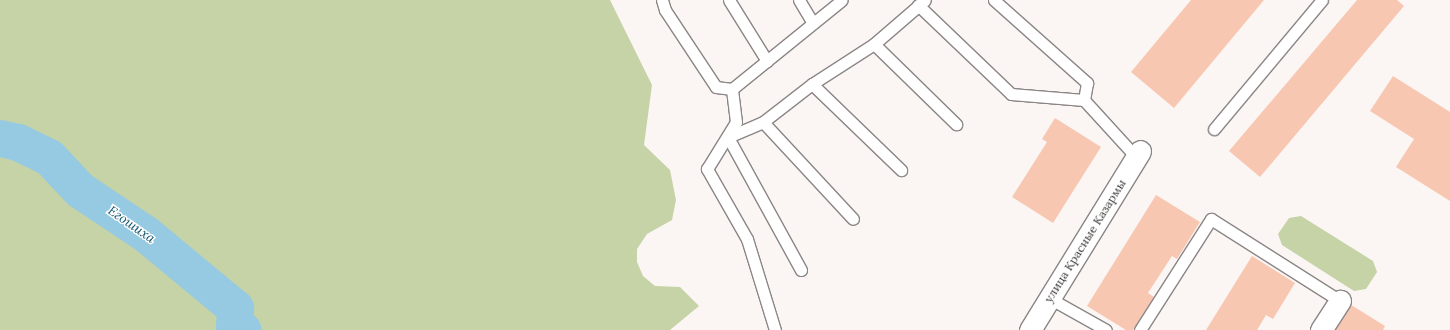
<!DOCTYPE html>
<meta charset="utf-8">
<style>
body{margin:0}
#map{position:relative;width:1450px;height:330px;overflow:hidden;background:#fbf6f4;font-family:Lora,serif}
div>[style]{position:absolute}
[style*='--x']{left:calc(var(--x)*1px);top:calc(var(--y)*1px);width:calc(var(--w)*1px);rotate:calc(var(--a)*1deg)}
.green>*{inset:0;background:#c5d3a6}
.river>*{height:37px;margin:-18.5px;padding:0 18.5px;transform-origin:18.5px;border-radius:18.5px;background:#96cae2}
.building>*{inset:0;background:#f8c7b1}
.roads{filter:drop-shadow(1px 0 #8b8685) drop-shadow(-1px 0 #8b8685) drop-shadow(0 1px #8b8685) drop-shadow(0 -1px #8b8685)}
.lane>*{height:11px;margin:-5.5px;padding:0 5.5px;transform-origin:5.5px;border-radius:5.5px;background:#fff}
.street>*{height:21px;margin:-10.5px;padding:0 10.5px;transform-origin:10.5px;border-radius:10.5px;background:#fff}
span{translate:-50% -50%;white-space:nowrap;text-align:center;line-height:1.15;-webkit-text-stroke:3px #fff;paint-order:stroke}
.street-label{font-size:12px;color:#363433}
.water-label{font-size:13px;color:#0f536b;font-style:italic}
</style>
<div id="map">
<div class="green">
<i style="clip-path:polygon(0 0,610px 0,652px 85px,644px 145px,670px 170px,676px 200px,672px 220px,647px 234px,637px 249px,637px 262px,643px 276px,655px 286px,680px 287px,699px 306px,670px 330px,0 330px)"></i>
<i style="clip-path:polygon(1301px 216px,1373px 261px,1377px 272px,1366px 289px,1354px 291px,1282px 245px,1278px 234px,1289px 218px)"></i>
</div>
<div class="river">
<i style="--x:0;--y:138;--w:18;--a:13"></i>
<i style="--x:18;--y:142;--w:34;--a:26"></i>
<i style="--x:49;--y:157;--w:45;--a:46.8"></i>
<i style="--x:80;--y:190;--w:79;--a:33.7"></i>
<i style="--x:146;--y:234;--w:116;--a:39.7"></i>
<i style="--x:235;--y:308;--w:19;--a:93"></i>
<i style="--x:234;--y:327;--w:9;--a:18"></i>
</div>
<div class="building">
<i style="clip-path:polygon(1191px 0,1264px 0,1174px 108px,1131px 72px)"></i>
<i style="clip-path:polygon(1357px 0,1397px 0,1404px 6px,1260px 177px,1229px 151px)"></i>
<i style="clip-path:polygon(1393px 76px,1450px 112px,1450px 201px,1396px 167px,1414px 139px,1370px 111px)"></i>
<i style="clip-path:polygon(1055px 118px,1101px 147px,1053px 223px,1012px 197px,1047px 142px,1042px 139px)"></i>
<i style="clip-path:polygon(1156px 195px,1200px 222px,1177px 259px,1172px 256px,1148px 293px,1154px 297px,1133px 330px,1126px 330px,1087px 306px)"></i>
<i style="clip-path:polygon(1252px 256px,1295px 283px,1273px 319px,1266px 315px,1257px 330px,1206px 330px)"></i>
<i style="clip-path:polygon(1348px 303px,1385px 326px,1383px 330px,1331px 330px)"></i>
</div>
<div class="roads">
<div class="lane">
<i style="--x:662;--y:0;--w:10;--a:73"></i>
<i style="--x:665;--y:10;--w:92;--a:56.5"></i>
<i style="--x:716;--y:87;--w:16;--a:7"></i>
<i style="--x:729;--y:0;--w:72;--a:58.1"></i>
<i style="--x:799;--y:0;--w:27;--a:59"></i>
<i style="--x:994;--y:0;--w:125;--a:41.7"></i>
<i style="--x:1087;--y:83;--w:17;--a:100"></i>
<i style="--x:1084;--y:100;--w:79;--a:47.6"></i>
<i style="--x:918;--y:5;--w:129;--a:43.7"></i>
<i style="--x:1011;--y:94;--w:73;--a:4.7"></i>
<i style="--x:874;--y:44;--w:115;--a:44.3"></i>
<i style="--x:812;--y:84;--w:124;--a:44"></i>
<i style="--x:763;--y:122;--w:132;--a:47.1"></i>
<i style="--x:1214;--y:129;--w:168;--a:-50.1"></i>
<i style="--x:801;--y:270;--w:152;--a:-118.8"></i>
<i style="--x:728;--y:137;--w:38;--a:-23"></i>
<i style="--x:763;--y:122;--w:62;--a:-37.8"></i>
<i style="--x:812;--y:84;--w:74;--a:-32.8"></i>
<i style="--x:874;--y:44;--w:67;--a:-40.8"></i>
<i style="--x:1049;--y:298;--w:65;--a:29.3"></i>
<i style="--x:775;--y:330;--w:95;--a:-107.1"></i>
<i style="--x:747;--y:239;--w:81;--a:-119.7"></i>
<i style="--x:707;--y:169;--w:55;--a:-58.3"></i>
<i style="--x:736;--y:122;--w:33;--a:-97"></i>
<i style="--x:732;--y:89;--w:141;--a:-39"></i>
<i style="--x:1140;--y:330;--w:132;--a:-57.4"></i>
<i style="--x:1211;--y:219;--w:153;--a:32.4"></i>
</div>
<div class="street">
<i style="--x:1030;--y:330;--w:210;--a:-58.4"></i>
<i style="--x:1321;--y:330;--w:35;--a:-57"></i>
</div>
</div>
<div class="street-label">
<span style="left:1085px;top:241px;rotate:-58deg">улица Красные Казармы</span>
</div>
<div class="water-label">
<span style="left:131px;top:225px;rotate:35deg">Егошиха</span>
</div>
</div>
